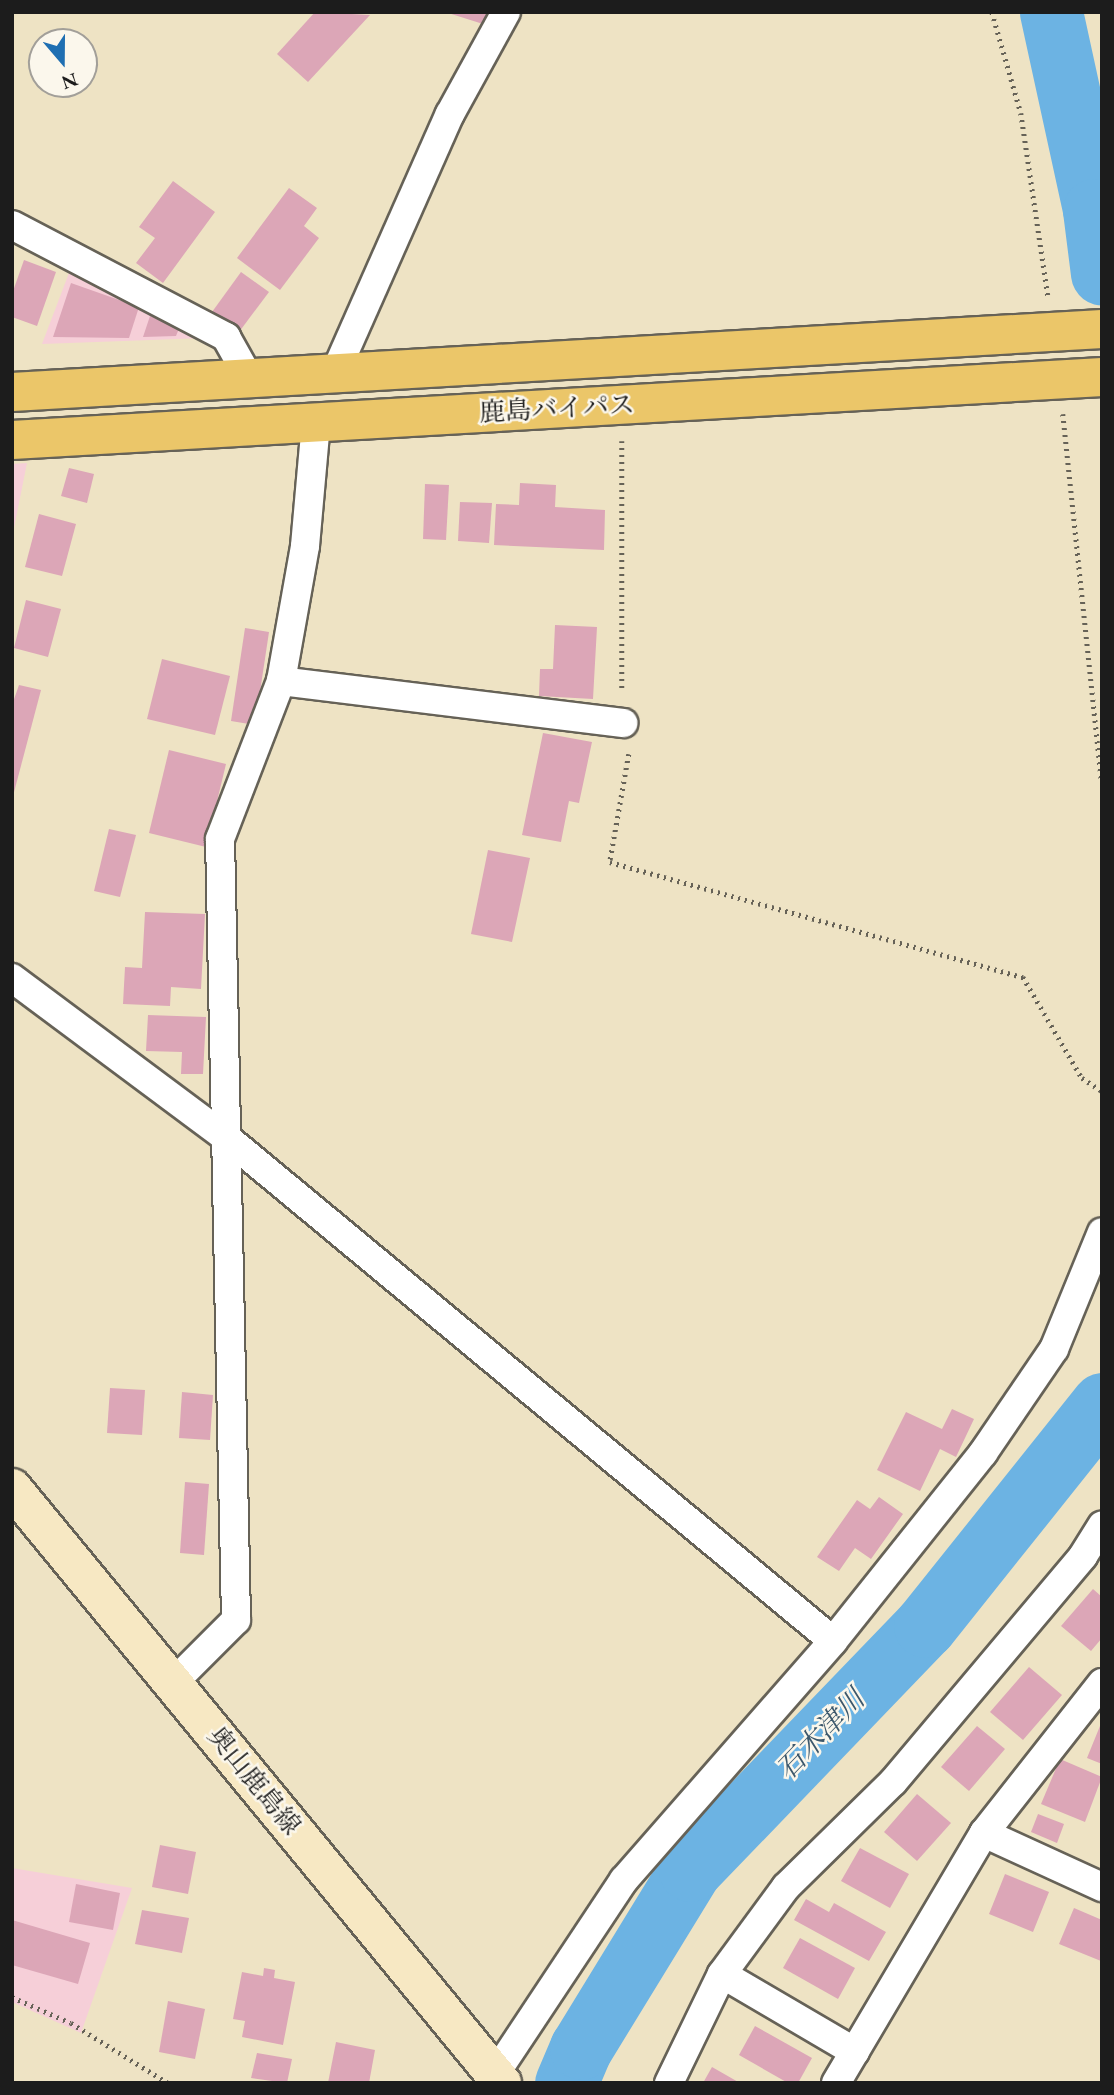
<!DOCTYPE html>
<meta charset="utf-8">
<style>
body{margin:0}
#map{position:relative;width:1114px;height:2095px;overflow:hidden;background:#eee3c4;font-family:"EB Garamond","Noto Serif JP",serif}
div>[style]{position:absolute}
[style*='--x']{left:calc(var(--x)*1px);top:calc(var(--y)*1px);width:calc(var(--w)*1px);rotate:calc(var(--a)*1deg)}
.built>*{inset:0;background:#f6cfd8}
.river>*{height:63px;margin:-31.5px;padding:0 31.5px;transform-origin:31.5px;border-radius:31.5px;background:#6cb3e3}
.building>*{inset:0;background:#dca6b7}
.path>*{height:4.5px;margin-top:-2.25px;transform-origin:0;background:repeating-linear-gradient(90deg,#666257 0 2px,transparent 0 7px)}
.roads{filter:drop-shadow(2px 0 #666257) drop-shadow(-2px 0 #666257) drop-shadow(0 2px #666257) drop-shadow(0 -2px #666257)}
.minor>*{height:28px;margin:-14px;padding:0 14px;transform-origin:14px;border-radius:14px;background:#fff}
.secondary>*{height:38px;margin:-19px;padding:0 19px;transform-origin:19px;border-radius:19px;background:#f7e8c3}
.trunk>*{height:38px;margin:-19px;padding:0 19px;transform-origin:19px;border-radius:19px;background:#ebc669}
span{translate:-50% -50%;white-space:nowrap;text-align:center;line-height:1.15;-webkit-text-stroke:5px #fbf7ec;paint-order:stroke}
.street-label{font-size:26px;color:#1c1c1c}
.water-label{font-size:28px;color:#3c586c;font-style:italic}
.frame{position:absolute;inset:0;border:14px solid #1c1c1c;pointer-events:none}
.north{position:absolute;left:28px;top:28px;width:70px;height:70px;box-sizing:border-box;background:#fbf7ec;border:2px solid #a29f99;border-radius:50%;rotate:160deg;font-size:19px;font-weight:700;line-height:28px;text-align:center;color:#1c1c1c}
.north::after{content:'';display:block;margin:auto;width:24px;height:32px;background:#1f6fb2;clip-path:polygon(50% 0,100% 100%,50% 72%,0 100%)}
</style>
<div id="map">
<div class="built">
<i style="clip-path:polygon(72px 265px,205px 338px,42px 344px)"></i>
<i style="clip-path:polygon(27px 463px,12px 538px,12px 464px)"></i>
<i style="clip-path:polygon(12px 1868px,132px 1888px,81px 2033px,12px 2002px)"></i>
</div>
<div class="river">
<i style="--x:1051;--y:12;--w:203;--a:77.7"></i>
<i style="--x:1094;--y:210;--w:64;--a:82.8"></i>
<i style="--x:566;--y:2083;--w:38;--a:-67"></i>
<i style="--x:581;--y:2048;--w:209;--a:-58.5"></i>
<i style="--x:690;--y:1870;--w:339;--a:-46.1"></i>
<i style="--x:925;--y:1626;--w:284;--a:-51.4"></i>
</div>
<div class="building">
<i style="clip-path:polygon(315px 12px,370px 15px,308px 82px,277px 54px)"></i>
<i style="clip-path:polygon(445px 12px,487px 12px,483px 24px)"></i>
<i style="clip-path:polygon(173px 181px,215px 212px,163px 283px,136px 263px,155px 238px,139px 227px)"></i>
<i style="clip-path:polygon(289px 188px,317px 208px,304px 226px,319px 238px,280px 290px,237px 258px)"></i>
<i style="clip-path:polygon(24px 260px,56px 272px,37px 326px,12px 317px,12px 294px)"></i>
<i style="clip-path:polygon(241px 272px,269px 292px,239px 332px,212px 312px)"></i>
<i style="clip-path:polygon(71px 283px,139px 307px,129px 338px,53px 337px)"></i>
<i style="clip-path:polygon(150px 316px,180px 326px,176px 336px,143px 337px)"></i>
<i style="clip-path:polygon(69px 468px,94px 474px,87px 503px,61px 496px)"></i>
<i style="clip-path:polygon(520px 483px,556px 485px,555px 507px,605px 510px,604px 550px,494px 545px,496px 504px,519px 505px)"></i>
<i style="clip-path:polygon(425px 484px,449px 485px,446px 540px,423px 539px)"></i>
<i style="clip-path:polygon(460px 502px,492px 503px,489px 543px,458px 541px)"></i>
<i style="clip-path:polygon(39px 514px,76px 524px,62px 576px,25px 567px)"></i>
<i style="clip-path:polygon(26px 600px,61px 609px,48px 657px,14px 648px)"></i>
<i style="clip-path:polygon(555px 625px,597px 627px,593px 699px,539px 696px,540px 669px,553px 669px)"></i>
<i style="clip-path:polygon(245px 628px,269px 632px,255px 725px,231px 721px)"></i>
<i style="clip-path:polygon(162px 659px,230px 676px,215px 735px,147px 719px)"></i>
<i style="clip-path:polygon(19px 685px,41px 690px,13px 796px,12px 705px)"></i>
<i style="clip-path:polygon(543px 733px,592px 742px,579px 803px,569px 801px,561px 842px,522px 835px)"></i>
<i style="clip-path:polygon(169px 750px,226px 764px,206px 847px,149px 833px)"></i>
<i style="clip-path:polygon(109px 829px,136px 835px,120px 897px,94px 891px)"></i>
<i style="clip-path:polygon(488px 850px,530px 858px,512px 942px,471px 934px)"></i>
<i style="clip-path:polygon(145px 912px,205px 914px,201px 989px,171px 987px,170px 1006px,123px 1004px,125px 967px,142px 968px)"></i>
<i style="clip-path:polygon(148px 1015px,206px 1017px,203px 1074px,181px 1074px,182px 1052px,146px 1051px)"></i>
<i style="clip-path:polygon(110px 1388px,145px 1390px,142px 1435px,107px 1433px)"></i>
<i style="clip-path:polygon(182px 1392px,213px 1395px,210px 1440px,179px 1438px)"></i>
<i style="clip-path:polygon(952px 1409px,974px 1419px,956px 1457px,940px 1449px,920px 1491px,877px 1470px,906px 1412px,942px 1429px)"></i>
<i style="clip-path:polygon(185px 1482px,209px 1484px,204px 1555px,180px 1553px)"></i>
<i style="clip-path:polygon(879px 1497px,903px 1514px,871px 1559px,855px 1548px,839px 1571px,817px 1557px,857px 1500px,870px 1509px)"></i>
<i style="clip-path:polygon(1093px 1589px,1102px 1597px,1102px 1638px,1091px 1651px,1061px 1626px)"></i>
<i style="clip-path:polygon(1029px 1667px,1062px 1695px,1023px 1740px,990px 1712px)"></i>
<i style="clip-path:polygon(1102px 1721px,1102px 1764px,1087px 1758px)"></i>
<i style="clip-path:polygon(977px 1726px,1005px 1749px,969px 1791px,941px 1767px)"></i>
<i style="clip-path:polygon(1060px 1759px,1102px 1777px,1085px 1822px,1041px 1804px)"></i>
<i style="clip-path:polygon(917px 1794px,951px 1823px,917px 1861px,884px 1832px)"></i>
<i style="clip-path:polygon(1038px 1814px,1064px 1824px,1057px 1843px,1031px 1832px)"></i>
<i style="clip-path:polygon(160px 1845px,196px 1852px,188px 1894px,152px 1887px)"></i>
<i style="clip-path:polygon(860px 1848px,909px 1874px,890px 1908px,841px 1881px)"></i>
<i style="clip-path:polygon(1005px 1874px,1049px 1892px,1033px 1932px,989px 1914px)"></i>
<i style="clip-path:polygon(76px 1884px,120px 1893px,113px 1930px,69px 1922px)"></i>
<i style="clip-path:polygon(806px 1899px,829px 1912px,834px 1903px,886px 1932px,869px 1961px,794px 1920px)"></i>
<i style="clip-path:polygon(1074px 1908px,1102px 1920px,1101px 1961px,1059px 1944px)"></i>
<i style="clip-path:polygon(142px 1910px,189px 1918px,182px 1953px,135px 1944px)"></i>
<i style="clip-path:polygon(12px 1920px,90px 1943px,78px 1984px,12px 1965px)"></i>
<i style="clip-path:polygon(800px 1938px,855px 1968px,838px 1999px,783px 1968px)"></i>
<i style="clip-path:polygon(264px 1968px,275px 1970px,274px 1978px,295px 1982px,283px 2045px,242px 2037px,245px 2021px,233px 2019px,242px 1972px,263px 1976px)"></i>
<i style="clip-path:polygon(168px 2001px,205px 2009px,195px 2059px,159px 2052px)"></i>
<i style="clip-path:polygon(755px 2026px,812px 2058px,798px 2083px,788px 2083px,739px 2055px)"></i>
<i style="clip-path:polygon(336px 2042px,375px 2050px,369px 2083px,328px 2083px)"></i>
<i style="clip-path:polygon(257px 2053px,292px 2059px,287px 2083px,251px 2078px)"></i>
<i style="clip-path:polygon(712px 2067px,740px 2083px,703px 2083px)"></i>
</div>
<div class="path">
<i style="--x:992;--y:12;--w:105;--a:74"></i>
<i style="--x:1021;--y:113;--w:185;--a:81.6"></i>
<i style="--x:1063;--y:414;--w:370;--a:84"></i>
<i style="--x:622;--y:441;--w:250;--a:90"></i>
<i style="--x:629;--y:754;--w:110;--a:100"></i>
<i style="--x:610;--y:862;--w:429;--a:15.6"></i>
<i style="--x:1023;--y:977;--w:117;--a:59.7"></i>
<i style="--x:1082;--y:1078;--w:24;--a:33"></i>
<i style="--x:12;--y:1997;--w:64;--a:23.8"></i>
<i style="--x:71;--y:2023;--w:114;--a:31.7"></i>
</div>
<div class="roads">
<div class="minor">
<i style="--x:12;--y:225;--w:242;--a:27.6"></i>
<i style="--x:226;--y:337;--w:47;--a:60.7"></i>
<i style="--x:335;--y:373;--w:283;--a:-66.1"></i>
<i style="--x:450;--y:114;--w:116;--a:-61.2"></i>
<i style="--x:281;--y:681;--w:345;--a:7"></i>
<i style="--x:12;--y:978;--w:269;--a:36.7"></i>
<i style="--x:228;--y:1139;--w:786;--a:39.68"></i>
<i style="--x:173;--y:1683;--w:89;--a:-45"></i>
<i style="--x:236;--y:1620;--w:781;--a:-91.17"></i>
<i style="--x:220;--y:839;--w:169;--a:-68.9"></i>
<i style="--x:281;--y:681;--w:137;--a:-79.9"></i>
<i style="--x:305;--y:546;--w:123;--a:-84.9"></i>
<i style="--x:984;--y:1833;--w:130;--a:24.6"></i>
<i style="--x:722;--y:1974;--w:154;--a:30.4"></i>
<i style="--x:495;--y:2074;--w:233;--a:-56.4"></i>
<i style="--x:624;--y:1880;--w:317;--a:-48.8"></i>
<i style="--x:833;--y:1641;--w:241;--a:-51.4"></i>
<i style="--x:983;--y:1453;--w:126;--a:-55.7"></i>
<i style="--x:1054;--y:1349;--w:126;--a:-67.7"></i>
<i style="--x:669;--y:2083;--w:121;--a:-64.1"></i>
<i style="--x:722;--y:1974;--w:108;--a:-53.7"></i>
<i style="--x:786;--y:1887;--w:150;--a:-44.5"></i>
<i style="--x:893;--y:1782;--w:295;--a:-49.9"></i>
<i style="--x:1083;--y:1556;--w:36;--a:-58"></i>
<i style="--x:836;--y:2083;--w:291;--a:-59.4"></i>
<i style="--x:984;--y:1833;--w:191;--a:-51.8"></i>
</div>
<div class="secondary">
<i style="--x:12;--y:1488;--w:771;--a:50.53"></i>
</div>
<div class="trunk">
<i style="--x:12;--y:392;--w:1092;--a:-3.31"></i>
<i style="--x:12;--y:440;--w:1092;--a:-3.31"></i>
</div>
</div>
<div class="street-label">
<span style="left:557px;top:409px;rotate:-3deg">鹿島バイパス</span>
<span style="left:254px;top:1781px;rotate:51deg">奥山鹿島線</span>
</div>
<div class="water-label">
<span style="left:820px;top:1734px;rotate:-46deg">石木津川</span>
</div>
<div class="frame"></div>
<div class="north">N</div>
</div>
